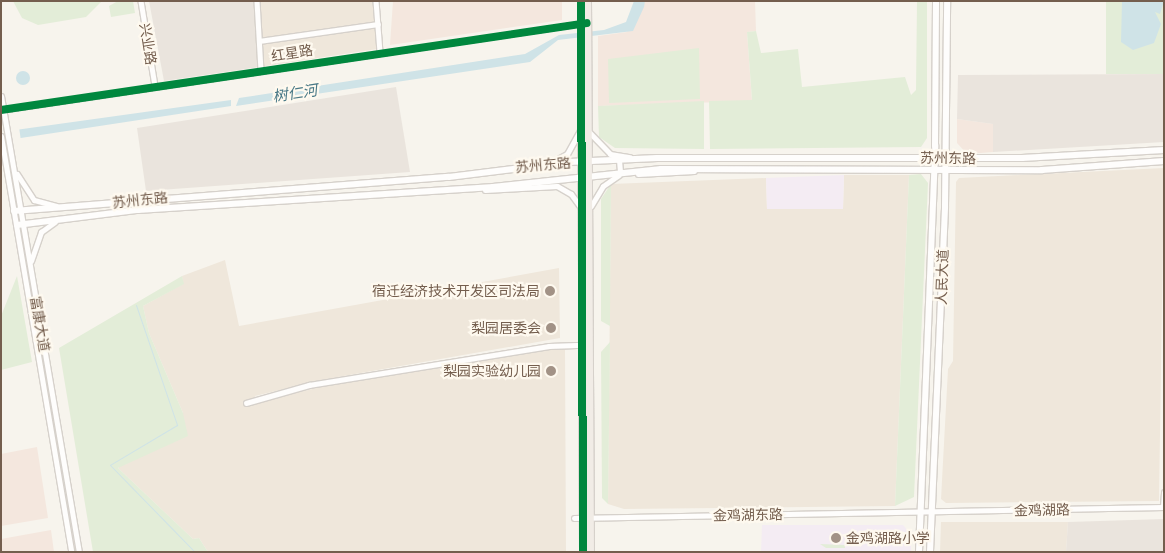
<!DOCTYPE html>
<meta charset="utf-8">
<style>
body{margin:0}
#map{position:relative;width:1165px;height:553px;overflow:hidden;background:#f7f4ed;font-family:Commissioner,"Noto Sans SC",sans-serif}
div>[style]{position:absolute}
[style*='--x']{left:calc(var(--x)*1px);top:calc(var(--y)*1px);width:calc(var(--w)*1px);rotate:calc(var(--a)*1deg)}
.residential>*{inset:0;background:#efe7db}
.commercial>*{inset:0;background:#f4e7de}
.industrial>*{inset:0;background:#eae4dd}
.education>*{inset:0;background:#f4ecf3}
.green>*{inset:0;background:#e3edd8}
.water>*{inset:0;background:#cfe3e7}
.round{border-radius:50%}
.pier>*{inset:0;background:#f7f4ed}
.stream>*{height:1px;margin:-0.5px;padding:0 0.5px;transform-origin:0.5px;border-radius:0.5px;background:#cfe3e7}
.roads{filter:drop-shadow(1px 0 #d6d1cb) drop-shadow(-1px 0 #d6d1cb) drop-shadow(0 1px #d6d1cb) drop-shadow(0 -1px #d6d1cb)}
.minor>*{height:4.5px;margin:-2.25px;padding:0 2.25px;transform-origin:2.25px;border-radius:2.25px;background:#fefdfc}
.tertiary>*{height:5px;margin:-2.5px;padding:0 2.5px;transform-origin:2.5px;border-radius:2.5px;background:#fefdfc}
.secondary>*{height:5.5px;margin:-2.75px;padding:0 2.75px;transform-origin:2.75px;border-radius:2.75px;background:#fefdfc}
.trunk>*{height:7px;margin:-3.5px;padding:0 3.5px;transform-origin:3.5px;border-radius:3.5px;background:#f1ece6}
.cycleway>*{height:8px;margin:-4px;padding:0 4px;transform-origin:4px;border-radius:4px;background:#00873e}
.dots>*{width:14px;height:14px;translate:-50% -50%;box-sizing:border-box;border:2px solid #fef9ef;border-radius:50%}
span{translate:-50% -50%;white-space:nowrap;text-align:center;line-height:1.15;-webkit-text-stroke:4.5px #fef9ef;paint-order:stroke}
.street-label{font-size:14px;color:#745e4e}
.poi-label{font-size:14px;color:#745e4e}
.right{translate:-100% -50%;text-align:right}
.left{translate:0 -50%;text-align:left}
.water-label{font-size:15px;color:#487886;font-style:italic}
.frame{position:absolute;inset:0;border:2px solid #745e4e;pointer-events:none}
</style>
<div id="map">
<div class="residential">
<i style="clip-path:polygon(255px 1px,374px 1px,377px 49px,259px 67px)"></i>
<i style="clip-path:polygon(1164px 168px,1159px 501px,946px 503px,941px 499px,948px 369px,953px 361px,956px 182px,959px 178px)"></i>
<i style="clip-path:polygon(844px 175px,909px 175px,895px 506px,624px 509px,608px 504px,611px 184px,766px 178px,767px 209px,843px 209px)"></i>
<i style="clip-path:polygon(225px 260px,239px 326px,559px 268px,560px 338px,321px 380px,255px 396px,257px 402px,321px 387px,565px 347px,566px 552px,208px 552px,199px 538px,193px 539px,118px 468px,183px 413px,149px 333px,143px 306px,183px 284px,182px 276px)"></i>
<i style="clip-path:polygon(941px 522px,1068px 522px,1066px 552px,940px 552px)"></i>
</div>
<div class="commercial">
<i style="clip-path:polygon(393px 1px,562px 1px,562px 20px,390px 45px)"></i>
<i style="clip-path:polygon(645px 1px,755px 1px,756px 31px,747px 32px,752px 101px,598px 106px,598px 36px,627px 32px)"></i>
<i style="clip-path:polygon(957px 119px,993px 124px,993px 152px,967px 154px,957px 143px)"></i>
<i style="clip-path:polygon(37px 447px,48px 518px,1px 526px,1px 454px)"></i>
<i style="clip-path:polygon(51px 530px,54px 552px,1px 552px,1px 539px)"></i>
</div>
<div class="industrial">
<i style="clip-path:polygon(149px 1px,255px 1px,259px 67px,164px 81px)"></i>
<i style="clip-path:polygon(1164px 74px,1164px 142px,993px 152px,993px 124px,957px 119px,958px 75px)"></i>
<i style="clip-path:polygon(396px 87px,410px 172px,146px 191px,137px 128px)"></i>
<i style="clip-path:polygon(1164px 519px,1164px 552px,1066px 552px,1068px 522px)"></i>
</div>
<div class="education">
<i style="clip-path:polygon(844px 175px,843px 209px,767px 209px,766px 178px)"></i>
<i style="clip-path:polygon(762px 525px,903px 525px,911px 534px,911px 552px,761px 552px)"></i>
</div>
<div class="green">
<i style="clip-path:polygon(13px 1px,102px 1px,86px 17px,38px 25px,22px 18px)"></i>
<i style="clip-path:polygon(118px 1px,133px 1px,135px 13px,111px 17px,109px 6px)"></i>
<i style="clip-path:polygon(917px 1px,927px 1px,927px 138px,921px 147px,710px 149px,709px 101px,752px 100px,747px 32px,756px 31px,761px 53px,798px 49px,802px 87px,905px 77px,911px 95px,916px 90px)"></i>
<i style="clip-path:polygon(955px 1px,1164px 1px,1164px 74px,1106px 74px,1106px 2px)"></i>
<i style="clip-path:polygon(699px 48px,700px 99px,609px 103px,608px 59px)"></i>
<i style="clip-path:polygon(704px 101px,704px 149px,615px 148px,599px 137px,598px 106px)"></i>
<i style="clip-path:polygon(921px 174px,928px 183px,914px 497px,895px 506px,909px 175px)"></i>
<i style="clip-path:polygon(611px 184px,610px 326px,601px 321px,601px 199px)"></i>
<i style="clip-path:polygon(17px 276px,32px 362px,1px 370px,1px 316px)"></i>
<i style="clip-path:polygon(182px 276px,184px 284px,143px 306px,149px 333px,183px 413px,188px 436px,118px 468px,193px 539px,199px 538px,208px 552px,93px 552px,59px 348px)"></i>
<i style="clip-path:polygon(610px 342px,608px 504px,602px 498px,601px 352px)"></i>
<i style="clip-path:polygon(820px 544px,845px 545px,845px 548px,826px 548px)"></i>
</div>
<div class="water">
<i style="clip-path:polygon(634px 1px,645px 1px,644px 7px,633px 31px,558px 40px,530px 62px,236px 106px,239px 98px,525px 54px,559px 35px,604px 30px,626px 22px)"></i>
<i style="clip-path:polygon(1122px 1px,1164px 1px,1160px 14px,1155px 12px,1161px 24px,1154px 43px,1133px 50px,1121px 42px)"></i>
<i class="round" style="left:16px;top:71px;width:14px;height:14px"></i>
<i style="clip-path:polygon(231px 100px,231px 106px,1px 141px,1px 132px)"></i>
</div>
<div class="pier">
<i style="clip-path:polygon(19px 127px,21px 141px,1px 143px,1px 129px)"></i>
</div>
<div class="stream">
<i style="--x:136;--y:305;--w:127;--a:71.1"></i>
<i style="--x:177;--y:425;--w:78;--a:149.2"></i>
<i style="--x:110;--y:465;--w:122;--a:45.7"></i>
</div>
<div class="roads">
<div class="minor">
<i style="--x:141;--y:1;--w:86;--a:80.6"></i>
<i style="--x:257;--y:1;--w:69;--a:86.7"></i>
<i style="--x:376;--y:1;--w:51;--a:85.5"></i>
<i style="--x:259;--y:41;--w:120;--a:-8.1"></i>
<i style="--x:246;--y:403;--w:66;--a:-15.9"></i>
<i style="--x:309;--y:385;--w:243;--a:-9.2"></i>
<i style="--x:549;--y:346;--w:34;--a:-2"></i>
</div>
<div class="tertiary">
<i style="--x:1;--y:96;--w:463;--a:80.3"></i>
<i style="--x:1;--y:110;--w:589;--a:-8.49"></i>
<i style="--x:589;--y:132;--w:30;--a:46"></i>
<i style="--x:610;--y:154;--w:20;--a:9"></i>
<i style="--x:1;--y:136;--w:422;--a:80.4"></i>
<i style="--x:619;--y:160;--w:11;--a:85"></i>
<i style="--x:552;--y:162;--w:17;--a:-28"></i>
<i style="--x:567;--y:154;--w:26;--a:-61"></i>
<i style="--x:17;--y:174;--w:31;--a:57"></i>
<i style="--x:34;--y:200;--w:23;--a:15"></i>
<i style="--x:638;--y:174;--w:56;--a:-3.1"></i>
<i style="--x:485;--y:190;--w:72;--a:-3.2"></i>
<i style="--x:557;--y:186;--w:16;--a:30"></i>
<i style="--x:571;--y:194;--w:17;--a:54"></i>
<i style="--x:591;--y:206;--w:23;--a:-59"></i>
<i style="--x:603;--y:186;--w:19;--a:-35"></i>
<i style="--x:31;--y:261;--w:31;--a:-71"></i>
<i style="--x:41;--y:232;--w:17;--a:-36"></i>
<i style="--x:1163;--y:507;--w:15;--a:-86"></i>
<i style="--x:574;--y:518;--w:590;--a:-1.07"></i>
</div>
<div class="secondary">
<i style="--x:14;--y:211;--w:436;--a:-4.5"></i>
<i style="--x:449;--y:177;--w:121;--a:-7.1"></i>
<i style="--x:569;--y:162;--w:88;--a:-2.6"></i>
<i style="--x:657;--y:158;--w:365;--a:0"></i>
<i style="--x:1022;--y:158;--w:142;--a:-3.2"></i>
<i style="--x:17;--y:225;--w:122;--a:-7.1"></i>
<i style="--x:138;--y:210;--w:356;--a:-3.7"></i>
<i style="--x:493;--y:187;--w:169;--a:-6.1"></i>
<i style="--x:661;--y:169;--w:381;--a:0.2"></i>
<i style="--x:1042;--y:170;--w:122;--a:-4.2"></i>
<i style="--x:919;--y:552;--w:406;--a:-87.7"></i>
<i style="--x:935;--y:146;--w:145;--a:-89.6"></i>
<i style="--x:930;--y:552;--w:345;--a:-87.5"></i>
<i style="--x:945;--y:207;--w:206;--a:-89.4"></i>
</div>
<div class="trunk">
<i style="--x:581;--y:1;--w:551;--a:89.79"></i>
<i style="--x:587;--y:1;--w:551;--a:89.69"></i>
</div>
</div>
<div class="cycleway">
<i style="--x:581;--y:1;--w:551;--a:89.79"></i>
<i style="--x:1;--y:110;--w:592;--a:-8.44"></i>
</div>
<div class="dots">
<i style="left:550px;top:291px;background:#a29286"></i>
<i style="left:551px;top:328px;background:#a29286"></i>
<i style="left:551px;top:371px;background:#a29286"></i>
<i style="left:836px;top:538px;background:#a29286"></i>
</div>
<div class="street-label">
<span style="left:148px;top:44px;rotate:81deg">兴业路</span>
<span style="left:292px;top:53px;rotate:-9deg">红星路</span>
<span style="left:948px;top:158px;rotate:1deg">苏州东路</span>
<span style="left:543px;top:165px;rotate:-5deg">苏州东路</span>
<span style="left:140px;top:200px;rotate:-6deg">苏州东路</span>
<span style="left:942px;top:277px;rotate:-88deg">人民大道</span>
<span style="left:40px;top:324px;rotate:80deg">富康大道</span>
<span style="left:1042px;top:510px;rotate:-1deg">金鸡湖路</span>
<span style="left:748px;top:515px;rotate:-1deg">金鸡湖东路</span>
</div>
<div class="poi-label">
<span class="right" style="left:540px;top:291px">宿迁经济技术开发区司法局</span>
<span class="right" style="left:541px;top:328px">梨园居委会</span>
<span class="right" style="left:541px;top:371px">梨园实验幼儿园</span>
<span class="left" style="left:846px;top:538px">金鸡湖路小学</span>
</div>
<div class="water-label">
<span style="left:295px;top:93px;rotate:-9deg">树仁河</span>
</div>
<div class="frame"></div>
</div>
